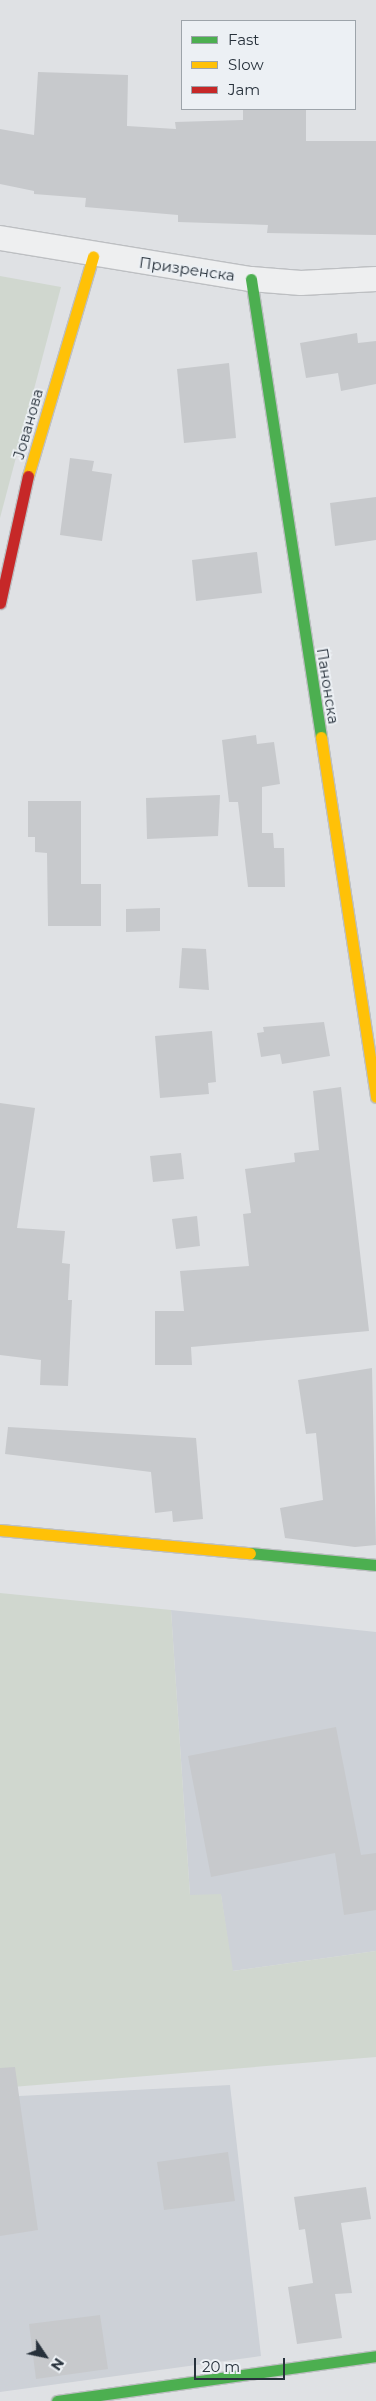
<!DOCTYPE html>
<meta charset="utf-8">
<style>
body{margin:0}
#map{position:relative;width:376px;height:2401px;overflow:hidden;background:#dfe1e4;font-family:Montserrat,sans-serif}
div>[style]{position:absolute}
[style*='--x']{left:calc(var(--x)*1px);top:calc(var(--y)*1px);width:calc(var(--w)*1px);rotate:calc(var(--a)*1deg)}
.built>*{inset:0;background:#cdd1d7}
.green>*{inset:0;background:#d0d7cf}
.building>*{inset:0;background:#c7c9cc}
.roads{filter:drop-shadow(1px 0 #bdbfc2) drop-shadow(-1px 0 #bdbfc2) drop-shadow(0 1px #bdbfc2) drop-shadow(0 -1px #bdbfc2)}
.street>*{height:24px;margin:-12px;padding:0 12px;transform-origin:12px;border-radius:12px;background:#eeeff0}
.fast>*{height:11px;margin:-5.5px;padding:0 5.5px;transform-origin:5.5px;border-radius:5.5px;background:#4caf50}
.slow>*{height:11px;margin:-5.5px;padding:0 5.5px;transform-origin:5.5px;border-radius:5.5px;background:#ffc107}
.jam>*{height:11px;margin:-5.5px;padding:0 5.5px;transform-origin:5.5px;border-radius:5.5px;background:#c62828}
span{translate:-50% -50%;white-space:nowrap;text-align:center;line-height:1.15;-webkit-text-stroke:4px #ecf0f4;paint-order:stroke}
.street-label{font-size:15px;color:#27313b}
.legend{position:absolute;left:181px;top:20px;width:175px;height:90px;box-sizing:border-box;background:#ecf0f4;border:1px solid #9da4aa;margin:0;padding:6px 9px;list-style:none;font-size:15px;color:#27313b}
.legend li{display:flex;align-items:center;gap:10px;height:25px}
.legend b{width:25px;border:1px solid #9da4aa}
.north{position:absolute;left:20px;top:2331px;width:50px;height:50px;-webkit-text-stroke:4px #ecf0f4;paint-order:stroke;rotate:124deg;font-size:14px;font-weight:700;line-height:20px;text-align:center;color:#27313b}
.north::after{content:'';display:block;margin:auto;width:18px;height:22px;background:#27313b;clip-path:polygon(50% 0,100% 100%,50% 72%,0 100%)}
.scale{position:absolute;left:194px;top:2358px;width:91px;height:22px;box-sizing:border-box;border:2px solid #27313b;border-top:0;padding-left:6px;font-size:15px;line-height:18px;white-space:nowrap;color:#27313b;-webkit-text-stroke:4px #ecf0f4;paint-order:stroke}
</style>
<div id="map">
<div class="built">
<i style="clip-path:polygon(171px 1610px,376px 1632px,376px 1951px,232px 1971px,221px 1895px,190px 1895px)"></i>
<i style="clip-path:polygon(230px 2085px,261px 2356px,0 2392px,0 2097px)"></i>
</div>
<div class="green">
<i style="clip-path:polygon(0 276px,61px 287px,0 518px)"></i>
<i style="clip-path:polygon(0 1593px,171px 1610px,190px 1895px,221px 1894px,233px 1971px,376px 1951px,376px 2057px,0 2088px)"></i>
</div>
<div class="building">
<i style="clip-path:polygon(38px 72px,128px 75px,127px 126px,176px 129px,175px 122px,243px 120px,243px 109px,306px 109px,306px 141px,376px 141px,376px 235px,267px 233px,268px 225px,178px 222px,178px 215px,85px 207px,86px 198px,34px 194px,34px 191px,0 184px,0 129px,34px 135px)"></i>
<i style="clip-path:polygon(357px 333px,358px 343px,376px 341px,376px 384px,341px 391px,338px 373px,306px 378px,300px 343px)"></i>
<i style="clip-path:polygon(229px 363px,236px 438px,184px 443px,177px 369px)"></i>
<i style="clip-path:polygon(70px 458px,94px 461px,92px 471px,112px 474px,102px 541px,60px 535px)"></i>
<i style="clip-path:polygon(376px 497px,376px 540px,335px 546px,330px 503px)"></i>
<i style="clip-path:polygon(257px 552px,262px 593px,196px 601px,192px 560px)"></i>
<i style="clip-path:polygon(256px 735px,257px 744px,274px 742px,280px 784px,262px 787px,262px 833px,273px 833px,274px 848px,284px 848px,285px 887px,248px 887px,238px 802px,229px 802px,222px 740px)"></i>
<i style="clip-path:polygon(220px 795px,218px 836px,147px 839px,146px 798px)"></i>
<i style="clip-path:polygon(28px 801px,81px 801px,81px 884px,101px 884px,101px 926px,48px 926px,47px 853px,35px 852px,35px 837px,28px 837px)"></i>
<i style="clip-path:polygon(160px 908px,160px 931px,126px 932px,126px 909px)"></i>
<i style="clip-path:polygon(182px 948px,206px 949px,209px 990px,179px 988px)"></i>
<i style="clip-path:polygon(324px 1022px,330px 1056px,282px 1064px,280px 1054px,261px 1057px,257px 1033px,264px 1032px,263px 1027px)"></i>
<i style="clip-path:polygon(212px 1031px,216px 1082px,208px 1083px,209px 1094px,160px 1098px,155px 1036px)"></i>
<i style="clip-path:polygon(341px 1087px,369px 1331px,191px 1347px,192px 1365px,155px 1365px,155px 1311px,184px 1311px,180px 1271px,249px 1266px,243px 1214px,251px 1213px,245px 1169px,295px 1162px,294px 1153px,319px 1150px,313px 1091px)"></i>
<i style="clip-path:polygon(0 1103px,35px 1108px,17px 1228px,65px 1231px,62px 1263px,70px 1264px,68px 1300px,72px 1300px,68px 1386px,40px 1385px,41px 1360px,0 1355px)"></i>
<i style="clip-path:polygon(181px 1153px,184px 1179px,153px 1182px,150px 1156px)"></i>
<i style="clip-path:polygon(197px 1216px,200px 1246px,176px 1249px,172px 1219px)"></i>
<i style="clip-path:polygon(372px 1368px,376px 1545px,355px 1547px,285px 1538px,280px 1508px,323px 1500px,316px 1433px,306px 1434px,298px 1380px)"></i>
<i style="clip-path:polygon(8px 1427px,196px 1438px,203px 1519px,173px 1522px,172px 1511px,155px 1513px,151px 1472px,5px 1454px)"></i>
<i style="clip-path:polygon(336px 1727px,361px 1855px,376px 1853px,376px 1910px,344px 1915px,335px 1853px,211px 1877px,188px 1756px)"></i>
<i style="clip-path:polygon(15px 2067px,38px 2230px,0 2236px,0 2068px)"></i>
<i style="clip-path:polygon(228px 2152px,235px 2201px,164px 2210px,157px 2162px)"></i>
<i style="clip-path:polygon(366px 2187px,371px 2219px,341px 2223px,352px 2293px,335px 2294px,342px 2338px,297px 2344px,288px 2287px,313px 2283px,305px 2229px,299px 2230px,294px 2197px)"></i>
<i style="clip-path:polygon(100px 2315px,108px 2369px,36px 2379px,29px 2324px)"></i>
</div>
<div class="roads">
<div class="street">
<i style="--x:0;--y:238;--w:254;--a:9.3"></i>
<i style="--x:251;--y:279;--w:50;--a:4.6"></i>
<i style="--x:301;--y:283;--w:75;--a:-3.1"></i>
</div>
<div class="fast">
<i style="--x:251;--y:279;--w:463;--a:81.3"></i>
<i style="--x:250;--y:1553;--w:127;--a:5.4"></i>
<i style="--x:57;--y:2401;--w:322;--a:-8"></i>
</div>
<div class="slow">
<i style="--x:28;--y:476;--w:229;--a:-73.5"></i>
<i style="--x:321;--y:737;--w:364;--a:81.3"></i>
<i style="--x:0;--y:1530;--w:251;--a:5.3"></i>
</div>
<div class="jam">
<i style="--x:0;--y:603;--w:130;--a:-77.6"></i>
</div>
</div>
<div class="street-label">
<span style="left:187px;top:269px;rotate:8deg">Призренска</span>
<span style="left:28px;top:424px;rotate:-74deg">Јованова</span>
<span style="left:328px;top:686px;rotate:81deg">Панонска</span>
</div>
<ul class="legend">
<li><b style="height:6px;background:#4caf50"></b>Fast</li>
<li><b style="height:6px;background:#ffc107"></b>Slow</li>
<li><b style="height:6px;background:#c62828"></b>Jam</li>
</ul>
<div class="north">N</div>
<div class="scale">20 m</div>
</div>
